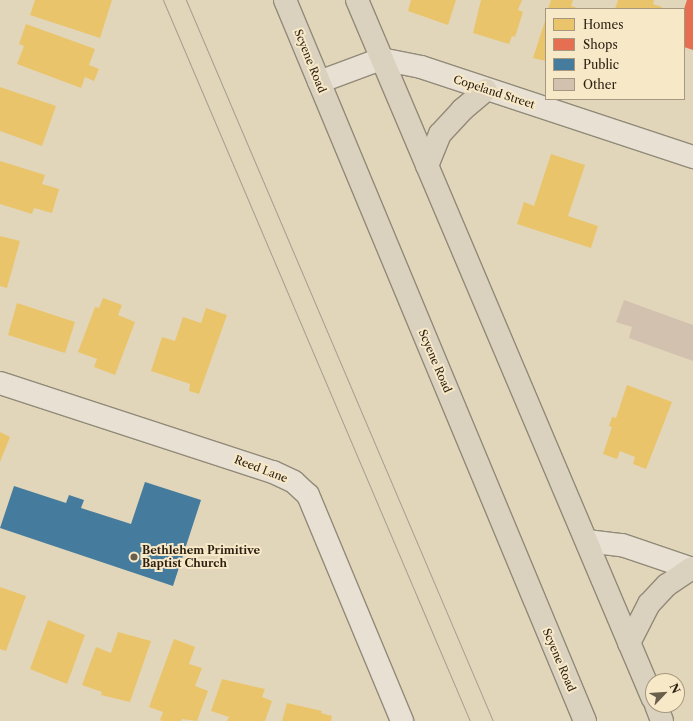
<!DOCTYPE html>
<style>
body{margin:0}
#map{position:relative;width:693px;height:721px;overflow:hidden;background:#e2d6ba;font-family:"Libre Caslon Text",serif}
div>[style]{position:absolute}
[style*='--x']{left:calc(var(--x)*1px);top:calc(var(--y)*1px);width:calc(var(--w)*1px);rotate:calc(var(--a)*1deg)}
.homes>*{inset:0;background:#e9c46a}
.shops>*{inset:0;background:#e76f51}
.public>*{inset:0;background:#457b9d}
.building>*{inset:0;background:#d2c1ae}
.roads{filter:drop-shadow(1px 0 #928a79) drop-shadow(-1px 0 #928a79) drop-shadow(0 1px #928a79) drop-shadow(0 -1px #928a79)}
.minor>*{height:22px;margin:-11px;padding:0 11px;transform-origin:11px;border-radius:11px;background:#e7e0d3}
.primary>*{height:22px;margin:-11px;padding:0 11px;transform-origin:11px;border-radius:11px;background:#dad1be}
.tram>*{height:1px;margin:-0.5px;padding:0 0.5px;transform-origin:0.5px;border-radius:0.5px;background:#a49e92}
.dots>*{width:11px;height:11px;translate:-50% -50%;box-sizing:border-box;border:2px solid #f7e8c8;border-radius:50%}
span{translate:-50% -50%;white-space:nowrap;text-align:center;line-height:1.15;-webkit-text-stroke:4px #f7e8c8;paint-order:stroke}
.street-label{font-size:11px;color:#2a1f11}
.poi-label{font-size:11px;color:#2a1f11;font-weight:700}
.left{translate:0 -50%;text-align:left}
.legend{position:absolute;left:545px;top:8px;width:140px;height:92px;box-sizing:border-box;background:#f7e8c8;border:1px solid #a5987f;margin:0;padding:5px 7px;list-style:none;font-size:12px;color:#2a1f11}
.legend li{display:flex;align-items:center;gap:8px;height:20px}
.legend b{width:20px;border:1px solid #a5987f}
.north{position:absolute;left:645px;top:673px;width:40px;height:40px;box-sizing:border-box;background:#f7e8c8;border:1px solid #a5987f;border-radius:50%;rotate:65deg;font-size:11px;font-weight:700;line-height:16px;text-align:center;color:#2a1f11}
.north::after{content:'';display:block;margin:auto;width:14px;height:18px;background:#6a5f4c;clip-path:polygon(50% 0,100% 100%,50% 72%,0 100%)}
</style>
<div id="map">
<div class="homes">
<i style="clip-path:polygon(35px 0,112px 0,100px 38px,30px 15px)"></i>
<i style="clip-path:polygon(411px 0,456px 0,448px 25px,408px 11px)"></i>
<i style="clip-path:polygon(481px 0,522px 0,518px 10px,523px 12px,515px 37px,512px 36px,509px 44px,473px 33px)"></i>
<i style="clip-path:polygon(551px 0,573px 0,571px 6px,581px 9px,548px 9px)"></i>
<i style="clip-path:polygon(618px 0,654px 0,653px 4px,662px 7px,661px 9px,615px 9px)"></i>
<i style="clip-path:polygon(546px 18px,546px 61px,533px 58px)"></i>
<i style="clip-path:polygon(26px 24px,95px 49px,89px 65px,99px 69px,94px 81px,85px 77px,81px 88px,17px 64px,24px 46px,19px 44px)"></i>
<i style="clip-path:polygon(0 87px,56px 106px,42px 146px,0 131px)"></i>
<i style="clip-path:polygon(551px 154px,585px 165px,568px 216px,598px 226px,591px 248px,517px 224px,524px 202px,534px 206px)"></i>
<i style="clip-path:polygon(0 161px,45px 175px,42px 184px,59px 189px,52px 213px,34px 208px,32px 214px,0 204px)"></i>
<i style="clip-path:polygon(0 236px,20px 241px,7px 288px,0 286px)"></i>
<i style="clip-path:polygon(103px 298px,122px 305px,118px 315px,135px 322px,115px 375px,94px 367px,97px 359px,78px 352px,95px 307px,99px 308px)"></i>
<i style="clip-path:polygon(17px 303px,75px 322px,65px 353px,8px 335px)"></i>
<i style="clip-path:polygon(206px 308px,227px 315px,199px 394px,189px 391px,190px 384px,151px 371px,162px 337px,175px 341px,183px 317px,201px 323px)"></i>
<i style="clip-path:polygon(627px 385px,672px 402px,646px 469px,633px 464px,635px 457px,620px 451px,617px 459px,603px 454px,612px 427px,609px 426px,612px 417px,616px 418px)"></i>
<i style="clip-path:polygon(0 432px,10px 437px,0 462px)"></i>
<i style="clip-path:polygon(0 587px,26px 596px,6px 651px,0 649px)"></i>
<i style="clip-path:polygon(48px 620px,85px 635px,67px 684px,30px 669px)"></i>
<i style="clip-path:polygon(118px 632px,151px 641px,130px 702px,101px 695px,102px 692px,82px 685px,96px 647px,111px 653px)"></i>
<i style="clip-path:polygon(174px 639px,195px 647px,189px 664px,202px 668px,195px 686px,208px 691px,197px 721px,182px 719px,181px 721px,163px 721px,160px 720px,163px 712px,149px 707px)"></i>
<i style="clip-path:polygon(222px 679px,265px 689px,262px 697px,272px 701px,265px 721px,227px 721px,229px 717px,211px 711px)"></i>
<i style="clip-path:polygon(287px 703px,322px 711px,321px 713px,332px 716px,331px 721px,282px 721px)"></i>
</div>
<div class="shops">
<i style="clip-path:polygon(687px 0,693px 0,693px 50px,684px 47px,684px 9px)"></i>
</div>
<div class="public">
<i style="clip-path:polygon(145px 482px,201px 500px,173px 586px,0 528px,14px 486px,66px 503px,69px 495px,84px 500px,81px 508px,131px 524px)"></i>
</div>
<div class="building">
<i style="clip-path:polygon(624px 300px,693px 325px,693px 361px,629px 338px,632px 327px,616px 322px)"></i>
</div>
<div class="roads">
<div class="minor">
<i style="--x:319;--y:82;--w:66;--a:-20.4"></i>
<i style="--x:381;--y:59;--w:41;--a:11.3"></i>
<i style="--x:421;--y:67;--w:287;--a:18.3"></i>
<i style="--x:0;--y:383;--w:287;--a:18.1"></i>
<i style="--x:273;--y:472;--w:23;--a:25"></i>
<i style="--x:294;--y:482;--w:19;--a:43"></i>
<i style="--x:308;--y:495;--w:245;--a:67.4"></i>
<i style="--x:587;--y:541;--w:35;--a:7"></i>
<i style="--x:622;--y:545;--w:75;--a:18.7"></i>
</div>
<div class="primary">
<i style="--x:285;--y:0;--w:781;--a:67.41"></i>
<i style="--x:357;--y:0;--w:759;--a:67.05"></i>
<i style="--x:427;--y:166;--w:35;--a:-68"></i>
<i style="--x:440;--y:134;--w:33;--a:-47"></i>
<i style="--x:462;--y:110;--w:31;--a:-40"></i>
<i style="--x:629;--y:643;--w:44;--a:-62.9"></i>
<i style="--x:649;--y:604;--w:26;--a:-47"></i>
<i style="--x:667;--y:585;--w:30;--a:-34"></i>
<i style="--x:656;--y:705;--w:17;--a:69"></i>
</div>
</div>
<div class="tram">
<i style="--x:163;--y:0;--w:784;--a:66.94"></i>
<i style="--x:186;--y:0;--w:784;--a:66.94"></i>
</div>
<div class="dots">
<i style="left:134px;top:557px;background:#6a5f4c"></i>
</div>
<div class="street-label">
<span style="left:310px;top:61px;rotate:68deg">Scyene Road</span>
<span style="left:494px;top:92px;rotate:18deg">Copeland Street</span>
<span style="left:435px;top:361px;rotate:67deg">Scyene Road</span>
<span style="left:261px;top:469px;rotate:21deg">Reed Lane</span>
<span style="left:559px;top:660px;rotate:67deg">Scyene Road</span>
</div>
<div class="poi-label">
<span class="left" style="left:142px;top:557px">Bethlehem Primitive<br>Baptist Church</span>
</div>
<ul class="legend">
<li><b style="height:11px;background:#e9c46a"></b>Homes</li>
<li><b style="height:11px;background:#e76f51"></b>Shops</li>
<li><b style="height:11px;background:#457b9d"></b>Public</li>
<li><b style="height:11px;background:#d2c1ae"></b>Other</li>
</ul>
<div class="north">N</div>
</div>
